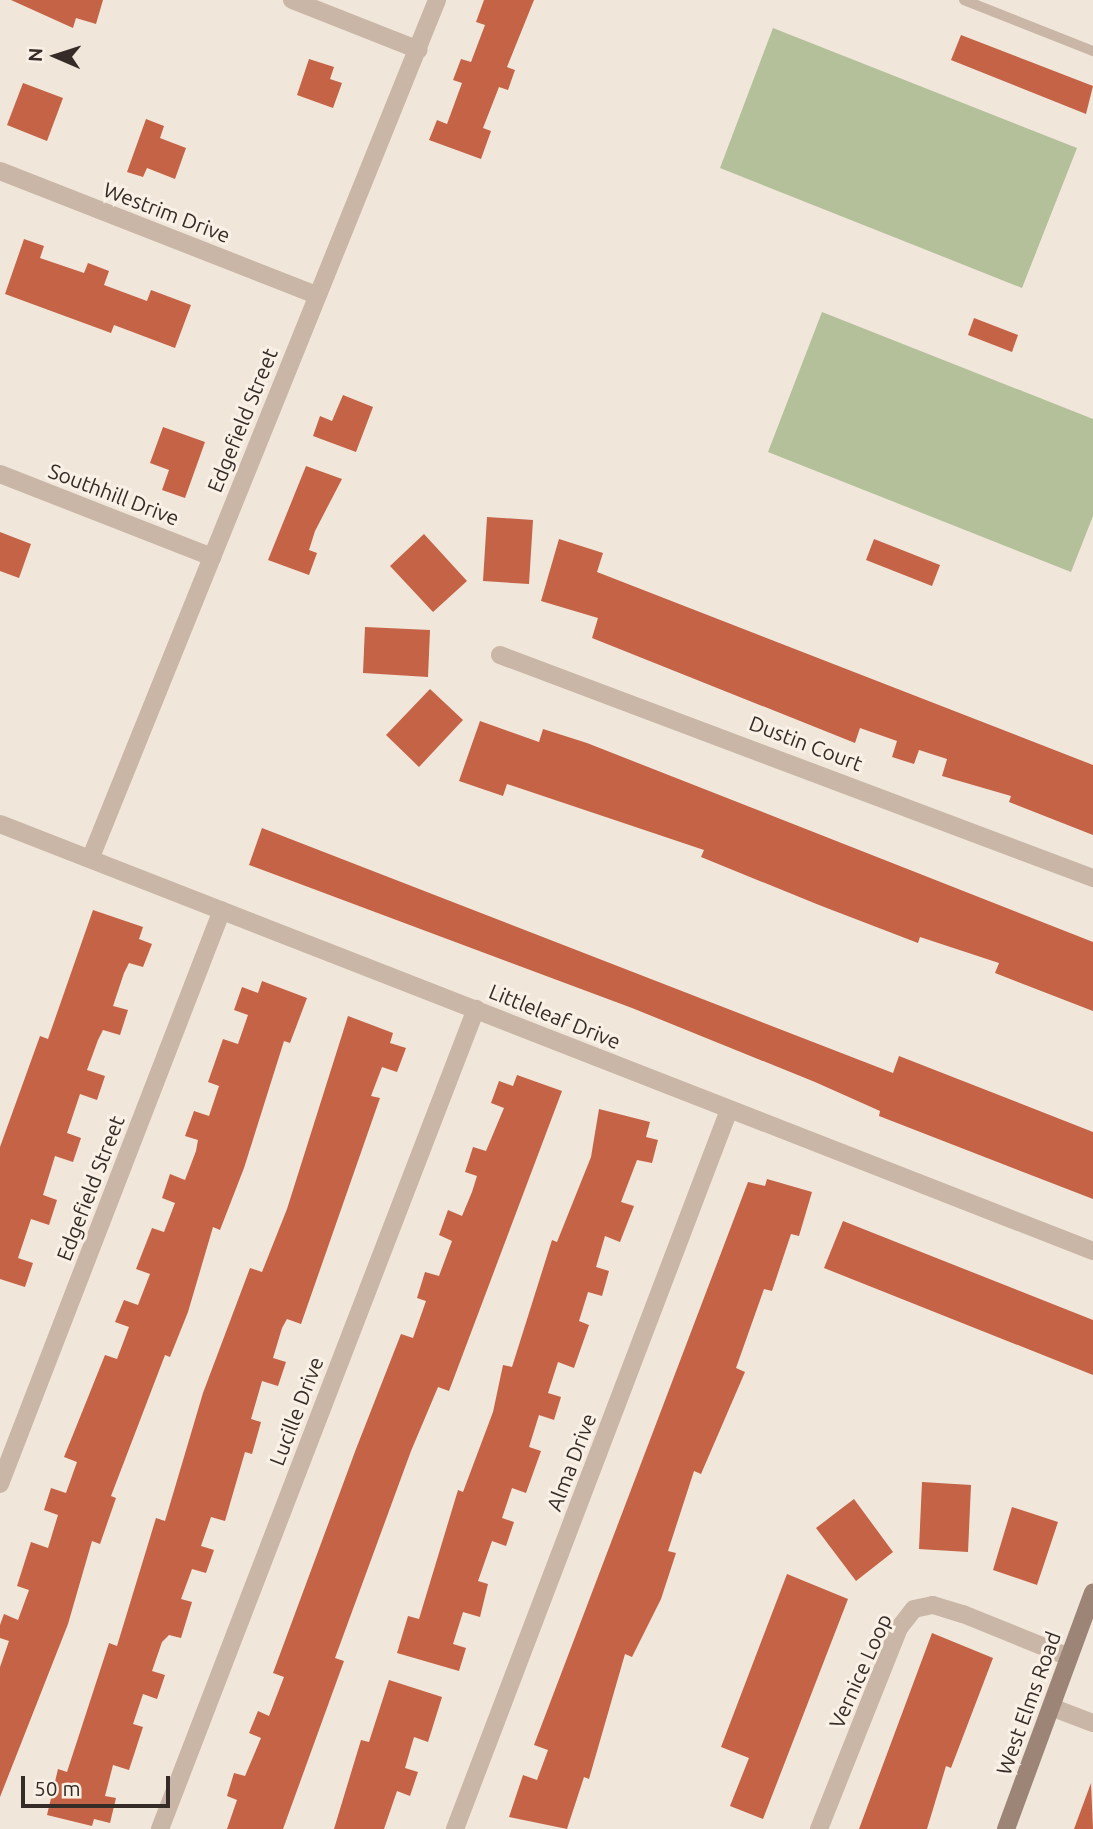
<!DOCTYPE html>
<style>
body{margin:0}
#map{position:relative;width:1093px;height:1829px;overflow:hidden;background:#f1e6da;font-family:Ubuntu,sans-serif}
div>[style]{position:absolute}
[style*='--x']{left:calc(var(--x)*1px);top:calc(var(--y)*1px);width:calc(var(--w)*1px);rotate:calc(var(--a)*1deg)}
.green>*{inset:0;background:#b3c09a}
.building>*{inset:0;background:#c46345}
.service>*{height:10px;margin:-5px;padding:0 5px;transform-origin:5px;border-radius:5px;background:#c9b6a6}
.minor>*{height:18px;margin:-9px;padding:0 9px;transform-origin:9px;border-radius:9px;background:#c9b6a6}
.secondary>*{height:18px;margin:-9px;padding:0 9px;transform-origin:9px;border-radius:9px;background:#9c8577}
span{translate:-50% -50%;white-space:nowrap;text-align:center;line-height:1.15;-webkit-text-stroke:6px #f9f0e6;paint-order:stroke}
.street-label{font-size:21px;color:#352b27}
.north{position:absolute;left:21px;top:21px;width:70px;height:70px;-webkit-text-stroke:5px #f9f0e6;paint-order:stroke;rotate:273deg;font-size:19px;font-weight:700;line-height:28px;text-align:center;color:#352b27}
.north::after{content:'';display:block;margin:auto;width:24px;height:32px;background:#352b27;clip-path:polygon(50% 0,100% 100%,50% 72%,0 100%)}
.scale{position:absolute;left:21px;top:1776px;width:149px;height:32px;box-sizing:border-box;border:4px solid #352b27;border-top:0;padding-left:9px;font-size:21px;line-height:24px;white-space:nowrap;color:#352b27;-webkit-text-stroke:5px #f9f0e6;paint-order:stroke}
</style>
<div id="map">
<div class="green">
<i style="clip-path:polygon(773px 28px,1077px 148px,1022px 288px,720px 168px)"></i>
<i style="clip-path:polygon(822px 312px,1093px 419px,1093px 516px,1071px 572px,768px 452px)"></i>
</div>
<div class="building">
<i style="clip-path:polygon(11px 0,103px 0,96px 24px,76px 18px,73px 28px)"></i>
<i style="clip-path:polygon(484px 0,534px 0,507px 67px,515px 70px,508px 90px,499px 87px,483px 128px,491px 131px,481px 159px,429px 140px,437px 120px,447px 124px,462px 83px,453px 80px,461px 59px,471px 62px,485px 25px,476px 22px)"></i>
<i style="clip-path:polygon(961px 35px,1093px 86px,1086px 114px,951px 60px)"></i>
<i style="clip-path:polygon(309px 59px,334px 67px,330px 79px,342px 83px,333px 108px,297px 95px)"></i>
<i style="clip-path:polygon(23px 83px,63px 98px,47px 141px,7px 125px)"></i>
<i style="clip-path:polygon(146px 119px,164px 126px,160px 138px,186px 148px,175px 179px,147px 168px,143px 177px,127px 172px)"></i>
<i style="clip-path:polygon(24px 239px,44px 246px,40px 258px,84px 273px,88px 263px,109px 271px,104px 285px,147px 301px,151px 290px,191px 305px,175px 348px,114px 325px,111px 333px,5px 294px)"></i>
<i style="clip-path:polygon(974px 318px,1018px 335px,1012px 352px,968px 335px)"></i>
<i style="clip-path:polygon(343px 395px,373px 407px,356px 452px,313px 436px,320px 416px,332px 421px)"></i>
<i style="clip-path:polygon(163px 427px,205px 442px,185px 498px,162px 490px,169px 470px,150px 463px)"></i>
<i style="clip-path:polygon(306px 466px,342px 479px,315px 531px,309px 550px,317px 553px,309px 575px,268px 560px)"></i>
<i style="clip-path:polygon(487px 517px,533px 520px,529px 584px,483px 581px)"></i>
<i style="clip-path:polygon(0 532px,31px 544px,19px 578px,0 571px)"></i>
<i style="clip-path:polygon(424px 534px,467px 581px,433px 612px,390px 566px)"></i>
<i style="clip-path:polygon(559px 539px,603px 553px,597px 572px,1093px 765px,1093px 835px,1009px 802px,1011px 796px,942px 776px,947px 759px,919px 750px,914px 764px,892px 757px,897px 741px,860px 728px,855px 743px,592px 638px,598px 618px,541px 601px)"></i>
<i style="clip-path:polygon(874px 539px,940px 565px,932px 586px,866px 560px)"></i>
<i style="clip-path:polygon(365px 627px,430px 630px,428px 677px,363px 673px)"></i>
<i style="clip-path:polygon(430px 689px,463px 720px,419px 767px,386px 735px)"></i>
<i style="clip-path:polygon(480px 721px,539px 742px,543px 729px,587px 743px,1093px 942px,1093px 1011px,995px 973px,999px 963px,920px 937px,918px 943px,819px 905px,701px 857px,704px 850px,507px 784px,503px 796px,459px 781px)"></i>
<i style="clip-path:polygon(262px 828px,893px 1073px,899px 1056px,1093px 1132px,1093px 1199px,879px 1116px,880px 1111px,815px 1082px,632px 1008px,249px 865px)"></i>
<i style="clip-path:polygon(93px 910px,143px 927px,139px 939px,152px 944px,143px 967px,129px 963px,124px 973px,113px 1006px,128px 1010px,120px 1035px,103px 1030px,98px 1040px,87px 1070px,105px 1076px,97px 1100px,80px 1094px,67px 1133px,81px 1138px,73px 1162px,55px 1156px,43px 1195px,57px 1200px,49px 1225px,31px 1219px,18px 1258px,33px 1263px,25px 1287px,0 1279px,0 1147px,40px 1036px,48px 1039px)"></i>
<i style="clip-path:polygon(262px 981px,307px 998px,290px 1043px,284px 1041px,244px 1168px,220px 1230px,213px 1227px,188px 1312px,170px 1357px,165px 1355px,111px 1496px,116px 1498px,100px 1544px,92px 1541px,68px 1624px,0 1797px,0 1667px,9px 1641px,0 1638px,0 1625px,4px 1614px,18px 1620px,29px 1590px,17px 1586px,31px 1542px,48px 1548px,58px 1515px,44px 1510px,51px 1488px,66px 1493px,77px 1462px,64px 1457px,105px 1355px,117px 1359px,129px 1327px,115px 1322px,124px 1300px,138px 1305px,150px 1274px,136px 1269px,152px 1228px,164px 1232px,175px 1203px,162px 1198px,170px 1174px,185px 1180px,196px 1151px,198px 1140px,185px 1136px,194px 1111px,209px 1116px,219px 1086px,208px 1082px,223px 1039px,238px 1044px,248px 1015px,234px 1010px,242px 987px,258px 993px)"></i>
<i style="clip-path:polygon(348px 1016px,393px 1033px,390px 1043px,406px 1048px,397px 1072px,382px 1067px,371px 1096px,380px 1098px,301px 1324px,287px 1319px,282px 1328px,273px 1358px,286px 1362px,278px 1386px,262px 1381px,251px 1419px,261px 1422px,252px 1454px,245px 1452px,225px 1521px,211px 1517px,201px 1546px,214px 1550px,206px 1573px,192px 1569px,181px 1599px,192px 1602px,181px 1638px,169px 1635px,162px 1642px,152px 1671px,165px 1675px,157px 1699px,143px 1694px,133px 1724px,143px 1727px,129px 1770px,113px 1765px,105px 1796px,116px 1798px,110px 1823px,94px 1819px,92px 1826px,47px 1815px,58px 1769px,67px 1772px,109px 1643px,117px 1646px,156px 1518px,165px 1521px,203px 1393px,250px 1268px,262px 1272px,287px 1209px)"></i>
<i style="clip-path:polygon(517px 1075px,562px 1091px,449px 1391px,438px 1387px,411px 1451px,335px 1658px,344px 1661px,283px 1829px,227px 1829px,237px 1800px,227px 1796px,234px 1773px,245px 1776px,261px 1738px,249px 1733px,258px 1711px,269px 1716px,284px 1677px,273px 1673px,356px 1449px,401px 1334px,413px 1338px,426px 1301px,417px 1298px,425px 1272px,439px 1276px,452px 1241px,439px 1235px,448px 1210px,462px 1216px,472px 1192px,477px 1176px,465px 1172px,473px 1147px,486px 1151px,504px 1108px,491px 1103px,499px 1081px,513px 1086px)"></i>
<i style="clip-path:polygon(599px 1109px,650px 1122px,646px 1137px,658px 1140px,652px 1163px,637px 1160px,621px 1202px,634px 1206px,620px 1242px,605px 1236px,596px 1267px,609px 1271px,602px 1296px,588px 1292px,579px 1321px,589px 1325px,574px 1368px,558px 1362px,548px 1393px,561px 1397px,554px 1420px,539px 1415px,529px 1447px,541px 1451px,526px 1493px,512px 1488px,502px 1518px,514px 1522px,506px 1546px,492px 1541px,478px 1581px,488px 1584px,480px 1617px,463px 1612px,453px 1644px,466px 1648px,459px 1671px,397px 1653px,408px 1616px,419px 1619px,458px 1490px,463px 1492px,493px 1412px,503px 1365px,512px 1367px,552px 1240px,557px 1242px,591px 1157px)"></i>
<i style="clip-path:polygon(767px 1179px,812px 1192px,799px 1236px,791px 1234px,772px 1291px,764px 1289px,736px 1368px,745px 1372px,701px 1474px,694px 1471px,668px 1551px,676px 1553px,661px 1599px,632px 1657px,625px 1654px,589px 1779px,584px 1777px,567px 1829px,509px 1817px,523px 1775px,537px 1780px,548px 1750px,534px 1745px,748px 1182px,765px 1186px)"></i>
<i style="clip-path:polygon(843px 1221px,1093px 1320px,1093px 1375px,824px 1268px)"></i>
<i style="clip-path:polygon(922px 1482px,971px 1485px,968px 1552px,919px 1549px)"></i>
<i style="clip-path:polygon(854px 1499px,893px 1552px,856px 1581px,816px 1528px)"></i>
<i style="clip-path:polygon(1012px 1507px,1058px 1522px,1037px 1585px,993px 1570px)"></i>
<i style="clip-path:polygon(787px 1574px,848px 1599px,763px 1819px,730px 1806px,749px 1758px,721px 1747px)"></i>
<i style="clip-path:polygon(932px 1633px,993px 1658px,951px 1768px,946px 1766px,927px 1829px,859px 1829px)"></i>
<i style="clip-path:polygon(389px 1680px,442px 1697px,428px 1742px,414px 1737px,405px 1768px,418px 1772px,410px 1796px,397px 1791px,384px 1829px,334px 1829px,361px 1740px,369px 1742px)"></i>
<i style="clip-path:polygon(1091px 1783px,1093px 1829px,1074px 1829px)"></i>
</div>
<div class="service">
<i style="--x:964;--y:0;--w:139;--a:21.6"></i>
</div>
<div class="minor">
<i style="--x:292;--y:0;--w:136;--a:21.5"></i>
<i style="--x:0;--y:171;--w:340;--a:21.4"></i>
<i style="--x:0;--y:474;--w:228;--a:21.4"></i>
<i style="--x:500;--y:655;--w:634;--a:20.61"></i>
<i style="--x:0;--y:824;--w:1173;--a:21.34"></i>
<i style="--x:91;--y:857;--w:924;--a:-68.01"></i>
<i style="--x:0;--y:1484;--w:615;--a:-68.86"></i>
<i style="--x:1051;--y:1707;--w:45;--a:20.9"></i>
<i style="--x:160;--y:1829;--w:879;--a:-68.93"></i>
<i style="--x:455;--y:1829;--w:769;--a:-69.14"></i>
<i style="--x:819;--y:1829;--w:216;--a:-68.3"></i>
<i style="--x:899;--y:1628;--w:24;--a:-52"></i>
<i style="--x:914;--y:1609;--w:19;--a:-12"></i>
<i style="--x:933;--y:1605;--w:31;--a:17"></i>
<i style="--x:963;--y:1614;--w:114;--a:22.1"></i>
</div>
<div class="secondary">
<i style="--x:1006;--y:1829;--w:252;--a:-69.8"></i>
</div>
<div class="street-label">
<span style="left:167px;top:212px;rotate:21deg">Westrim Drive</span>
<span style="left:242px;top:420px;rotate:-68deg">Edgefield Street</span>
<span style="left:114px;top:494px;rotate:21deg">Southhill Drive</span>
<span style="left:806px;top:743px;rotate:21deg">Dustin Court</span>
<span style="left:555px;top:1016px;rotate:22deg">Littleleaf Drive</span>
<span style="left:90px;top:1188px;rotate:-69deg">Edgefield Street</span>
<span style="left:296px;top:1411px;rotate:-69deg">Lucille Drive</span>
<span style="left:571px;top:1462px;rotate:-69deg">Alma Drive</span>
<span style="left:860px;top:1671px;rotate:-66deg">Vernice Loop</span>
<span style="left:1028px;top:1703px;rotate:-70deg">West Elms Road</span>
</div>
<div class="north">N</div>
<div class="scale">50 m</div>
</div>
